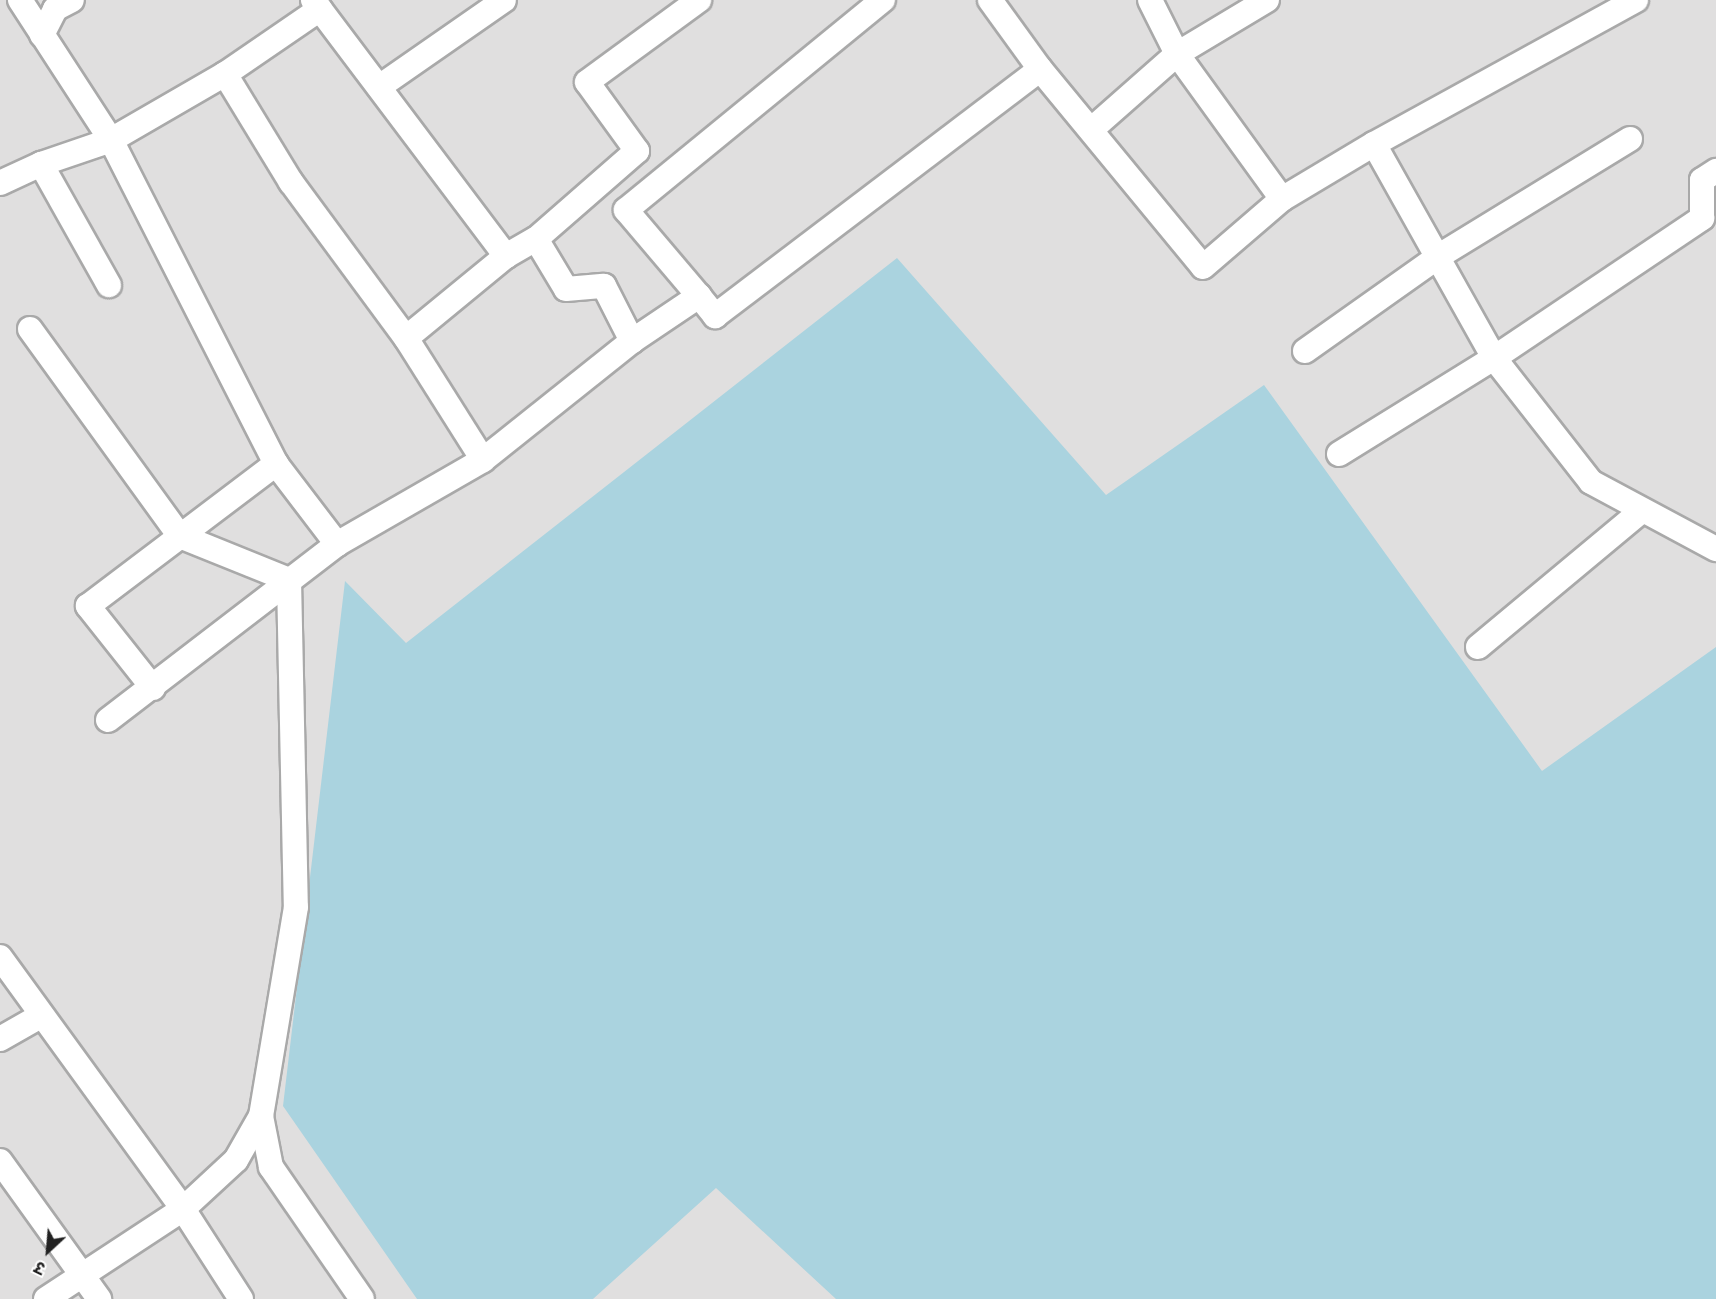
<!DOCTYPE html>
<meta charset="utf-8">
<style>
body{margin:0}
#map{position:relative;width:1716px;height:1299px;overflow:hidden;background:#f2efe9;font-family:Poppins,"Noto Sans Devanagari",sans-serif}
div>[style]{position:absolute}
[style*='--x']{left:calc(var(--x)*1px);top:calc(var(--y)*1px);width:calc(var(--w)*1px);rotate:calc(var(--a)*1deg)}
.residential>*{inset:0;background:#e0dfdf}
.water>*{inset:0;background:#aad3df}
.roads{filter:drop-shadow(2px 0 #a9a9a9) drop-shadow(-2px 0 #a9a9a9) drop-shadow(0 2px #a9a9a9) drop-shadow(0 -2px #a9a9a9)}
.street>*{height:24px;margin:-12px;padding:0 12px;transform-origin:12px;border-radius:12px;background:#fff}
span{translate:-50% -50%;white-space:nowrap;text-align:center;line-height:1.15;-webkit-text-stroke:4.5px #fff;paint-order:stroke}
.north{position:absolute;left:18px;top:1221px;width:60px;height:60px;-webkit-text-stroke:4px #fff;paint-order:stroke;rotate:206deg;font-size:16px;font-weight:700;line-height:24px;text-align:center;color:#222}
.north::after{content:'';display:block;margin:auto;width:21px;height:27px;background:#222;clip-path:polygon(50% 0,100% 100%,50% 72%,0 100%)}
</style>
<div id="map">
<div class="residential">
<i style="clip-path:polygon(0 0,1716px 0,1716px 1299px,0 1299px)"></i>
</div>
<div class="water">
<i style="clip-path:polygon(897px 258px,1106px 495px,1264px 385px,1542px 771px,1716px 647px,1716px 1299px,836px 1299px,716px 1188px,593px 1299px,417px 1299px,283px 1106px,345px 581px,406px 643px)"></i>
</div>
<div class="roads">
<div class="street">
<i style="--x:20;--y:0;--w:167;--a:57"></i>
<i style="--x:111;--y:140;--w:364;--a:63"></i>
<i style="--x:276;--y:464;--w:101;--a:52.7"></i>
<i style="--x:313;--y:0;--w:321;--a:53"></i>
<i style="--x:506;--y:256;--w:129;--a:140.6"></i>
<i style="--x:406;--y:338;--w:144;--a:57.7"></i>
<i style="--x:990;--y:0;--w:85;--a:54.1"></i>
<i style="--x:1040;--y:69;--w:256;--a:50.5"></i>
<i style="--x:1203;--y:267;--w:104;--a:-40.7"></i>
<i style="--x:1282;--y:199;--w:179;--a:-125.9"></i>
<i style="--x:1177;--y:54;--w:60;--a:-116.6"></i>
<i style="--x:42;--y:35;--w:29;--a:-63"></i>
<i style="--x:55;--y:9;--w:19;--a:-28"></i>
<i style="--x:225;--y:74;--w:127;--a:58.6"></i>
<i style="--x:291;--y:182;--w:194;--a:53.6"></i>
<i style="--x:379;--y:87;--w:152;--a:-34.8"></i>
<i style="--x:1092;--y:129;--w:113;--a:-41.4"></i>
<i style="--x:1177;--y:54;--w:105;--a:-31"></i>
<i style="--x:1374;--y:144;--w:299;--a:-28.8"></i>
<i style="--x:41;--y:164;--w:74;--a:-18.9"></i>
<i style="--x:111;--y:140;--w:132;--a:-30.1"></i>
<i style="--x:225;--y:74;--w:115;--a:-34.4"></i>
<i style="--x:0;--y:183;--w:45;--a:-24.9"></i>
<i style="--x:41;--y:164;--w:139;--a:60.7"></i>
<i style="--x:1282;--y:199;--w:107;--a:-30.9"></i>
<i style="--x:1374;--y:144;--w:245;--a:60.7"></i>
<i style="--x:1494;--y:358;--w:157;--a:52"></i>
<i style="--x:1591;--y:482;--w:142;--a:28.2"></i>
<i style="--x:536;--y:239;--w:134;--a:-41.1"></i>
<i style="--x:637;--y:151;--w:85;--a:-125.9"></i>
<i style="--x:587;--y:82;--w:139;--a:-36.2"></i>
<i style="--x:506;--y:256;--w:34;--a:-30"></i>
<i style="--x:536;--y:239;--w:58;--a:59"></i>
<i style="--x:566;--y:289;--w:38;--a:-5"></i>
<i style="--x:604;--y:286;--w:62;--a:63"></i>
<i style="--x:632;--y:341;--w:81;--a:-33.9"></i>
<i style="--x:699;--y:296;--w:26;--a:51"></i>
<i style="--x:715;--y:316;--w:408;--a:-37.2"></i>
<i style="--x:699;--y:296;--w:113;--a:-130.3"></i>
<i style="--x:626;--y:210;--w:332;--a:-39.3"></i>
<i style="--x:30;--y:329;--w:256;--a:54.1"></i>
<i style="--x:180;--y:536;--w:118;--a:22"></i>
<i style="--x:289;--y:580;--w:327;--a:88.8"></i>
<i style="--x:296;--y:907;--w:212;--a:99.5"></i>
<i style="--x:261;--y:1116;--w:52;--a:78.9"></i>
<i style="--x:271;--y:1167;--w:160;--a:55.4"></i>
<i style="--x:1305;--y:351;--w:164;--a:-35.3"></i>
<i style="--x:1439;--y:256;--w:224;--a:-31.5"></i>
<i style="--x:1339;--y:454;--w:182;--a:-31.8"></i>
<i style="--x:1494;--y:358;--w:251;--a:-33.9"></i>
<i style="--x:1702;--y:218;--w:38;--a:-90"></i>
<i style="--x:1702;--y:180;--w:17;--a:-33"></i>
<i style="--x:1478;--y:647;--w:211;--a:-39.8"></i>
<i style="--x:153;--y:688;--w:105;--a:-128.4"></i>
<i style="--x:88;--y:606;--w:236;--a:-37.1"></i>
<i style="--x:108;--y:720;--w:289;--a:-37.5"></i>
<i style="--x:337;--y:544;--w:168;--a:-29.9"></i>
<i style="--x:483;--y:460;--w:191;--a:-38.6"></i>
<i style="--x:0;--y:957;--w:311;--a:54"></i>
<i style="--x:183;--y:1209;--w:107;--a:57.2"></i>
<i style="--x:0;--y:1039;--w:48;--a:-29.7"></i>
<i style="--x:0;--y:1161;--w:170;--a:54.3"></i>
<i style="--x:46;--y:1299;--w:164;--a:-33.3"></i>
<i style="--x:183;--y:1209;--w:72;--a:-42.8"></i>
<i style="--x:236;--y:1160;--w:51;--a:-60.4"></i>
</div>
</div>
<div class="north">उ</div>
</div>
